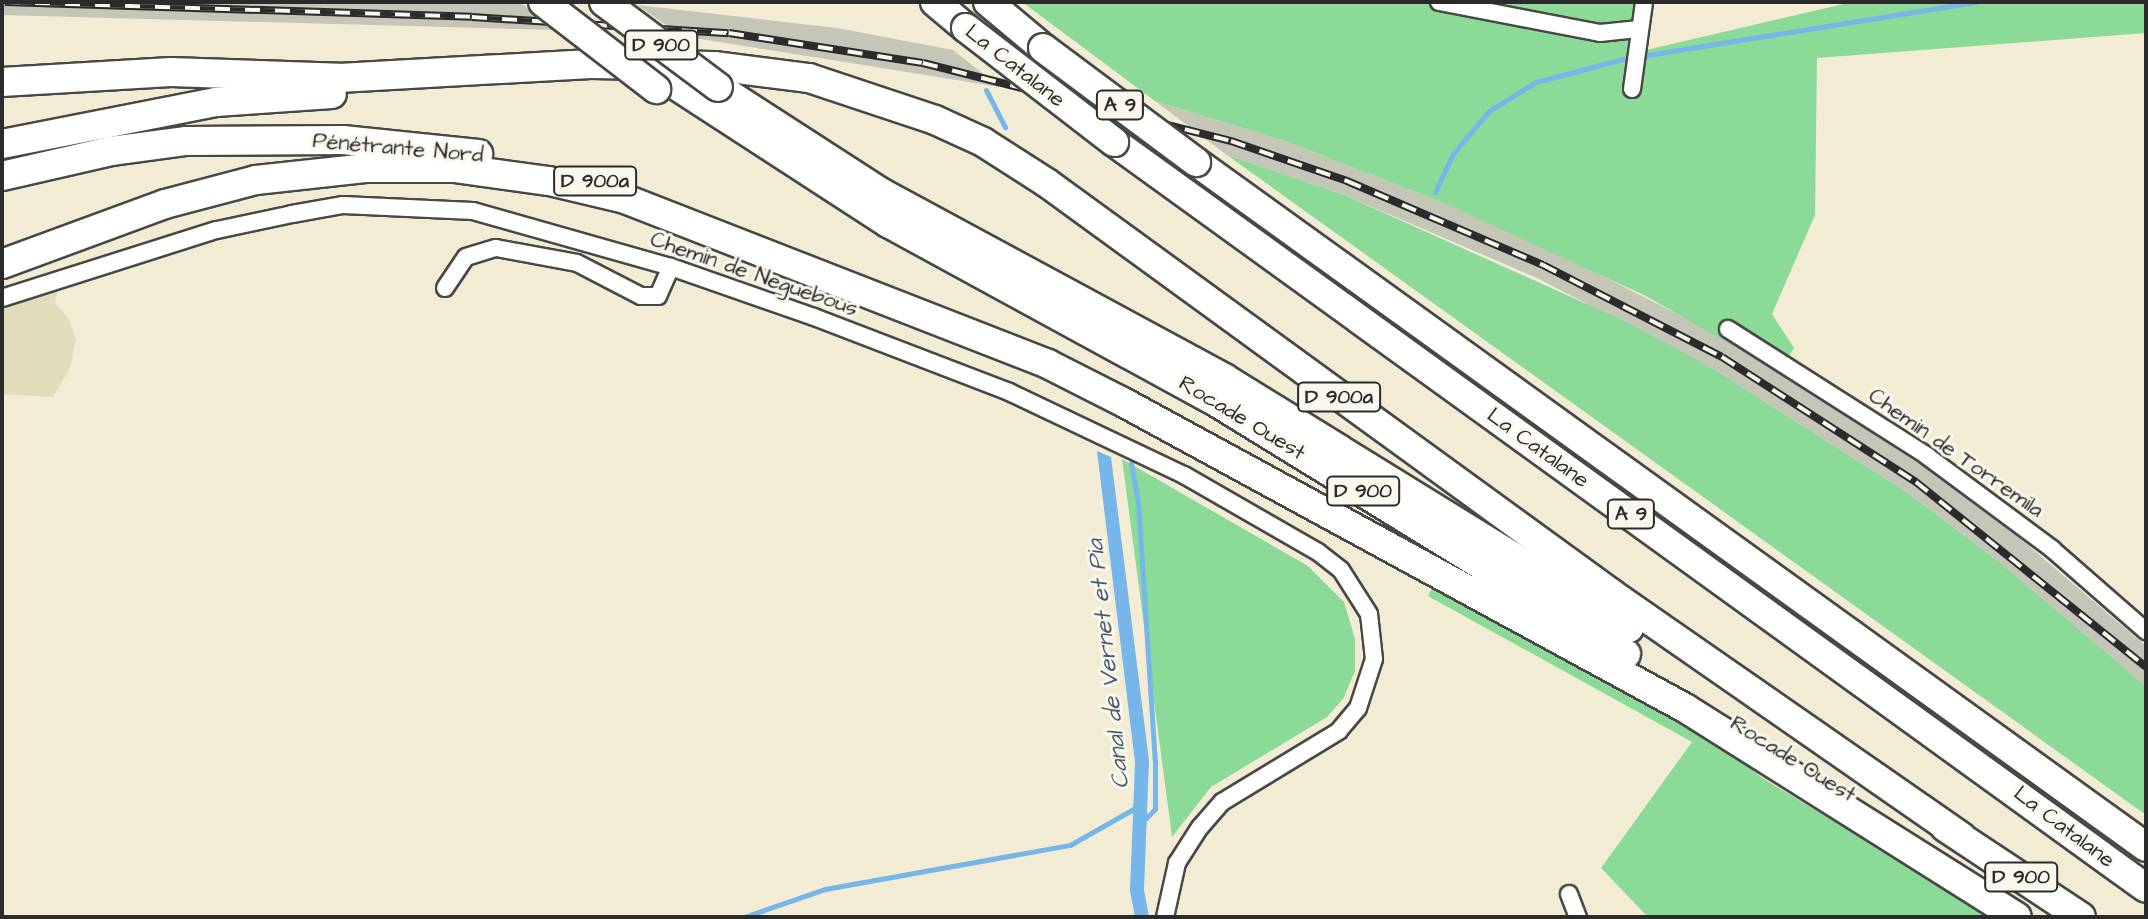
<!DOCTYPE html>
<meta charset="utf-8">
<style>
body{margin:0}
#map{position:relative;width:2148px;height:919px;overflow:hidden;background:#f2ecd5;font-family:"Architects Daughter",sans-serif}
div>[style]{position:absolute}
[style*='--x']{left:calc(var(--x)*1px);top:calc(var(--y)*1px);width:calc(var(--w)*1px);rotate:calc(var(--a)*1deg)}
.built>*{inset:0;background:#e2dcba}
.industrial>*{inset:0;background:#c5c5b8}
.green>*{inset:0;background:#8cda98}
.water>*{inset:0;background:#76b6e9}
.stream>*{height:5px;margin:-2.5px;padding:0 2.5px;transform-origin:2.5px;border-radius:2.5px;background:#76b6e9}
.roads{filter:drop-shadow(2px 0 #494844) drop-shadow(-2px 0 #494844) drop-shadow(0 2px #494844) drop-shadow(0 -2px #494844)}
.street>*{height:16px;margin:-8px;padding:0 8px;transform-origin:8px;border-radius:8px;background:#fff}
.highway>*{height:28px;margin:-14px;padding:0 14px;transform-origin:14px;border-radius:14px;background:#fff}
.rail>*{height:8px;margin-top:-4px;transform-origin:0;background:repeating-linear-gradient(90deg,#fbf7ec 0 15px,#2b2b2b 0 30px);box-sizing:border-box;border-block:2px solid #2b2b2b}
.bridges{filter:drop-shadow(2px 0 #494844) drop-shadow(-2px 0 #494844) drop-shadow(0 2px #494844) drop-shadow(0 -2px #494844)}
.highway-bridge>*{height:28px;margin:-14px;padding:0 14px;transform-origin:14px;border-radius:14px;background:#fff}
span{translate:-50% -50%;white-space:nowrap;text-align:center;line-height:1.15;-webkit-text-stroke:6px #fbf7ec;paint-order:stroke}
.shield-label span{padding:2px 6px;background:#fbf7ec;border:2px solid;border-radius:6px;-webkit-text-stroke-width:0}
.shield-label{font-size:20px;color:#2b2b2b;font-weight:700}
.street-label{font-size:22px;color:#2b2b2b}
.water-label{font-size:24px;color:#455c6e;font-style:italic}
.frame{position:absolute;inset:0;border:4px solid #2b2b2b;pointer-events:none}
</style>
<div id="map">
<div class="built">
<i style="clip-path:polygon(58px 290px,55px 303px,68px 317px,76px 339px,70px 368px,53px 397px,2px 394px,2px 307px)"></i>
</div>
<div class="industrial">
<i style="clip-path:polygon(2px 2px,520px 2px,556px 30px,2px 15px)"></i>
<i style="clip-path:polygon(637px 5px,837px 28px,953px 50px,1000px 87px,682px 36px)"></i>
<i style="clip-path:polygon(1155px 101px,1288px 142px,1446px 204px,1548px 248px,1732px 342px,1923px 466px,2017px 536px,2146px 646px,2146px 686px,1997px 560px,1908px 493px,1715px 370px,1537px 278px,1342px 194px,1227px 155px)"></i>
</div>
<div class="green">
<i style="clip-path:polygon(1022px 2px,1635px 2px,1629px 54px,1852px 2px,2146px 2px,2146px 33px,1817px 58px,1815px 215px,1772px 314px,1794px 348px,1779px 372px,1644px 295px,1446px 204px,1288px 142px,1155px 101px)"></i>
<i style="clip-path:polygon(1227px 155px,1342px 194px,1629px 323px,1715px 370px,1908px 493px,1997px 560px,2146px 686px,2146px 815px)"></i>
<i style="clip-path:polygon(1122px 459px,1308px 566px,1344px 602px,1355px 639px,1355px 671px,1343px 699px,1327px 717px,1211px 787px,1172px 837px)"></i>
<i style="clip-path:polygon(1435px 582px,1699px 730px,1764px 779px,1993px 917px,1648px 917px,1601px 868px,1692px 742px,1428px 596px)"></i>
</div>
<div class="water">
<i style="clip-path:polygon(1097px 451px,1111px 457px,1149px 761px,1144px 890px,1149px 917px,1135px 917px,1130px 891px,1135px 762px)"></i>
</div>
<div class="stream">
<i style="--x:986;--y:90;--w:42;--a:62.8"></i>
<i style="--x:1435;--y:192;--w:42;--a:-64.7"></i>
<i style="--x:1453;--y:154;--w:56;--a:-50.1"></i>
<i style="--x:1489;--y:111;--w:55;--a:-31.7"></i>
<i style="--x:1536;--y:82;--w:90;--a:-14.8"></i>
<i style="--x:1623;--y:59;--w:357;--a:-9.2"></i>
<i style="--x:1131;--y:463;--w:39;--a:80"></i>
<i style="--x:1138;--y:501;--w:261;--a:86.3"></i>
<i style="--x:1155;--y:761;--w:48;--a:90"></i>
<i style="--x:1155;--y:809;--w:20;--a:135"></i>
<i style="--x:744;--y:917;--w:86;--a:-19.1"></i>
<i style="--x:825;--y:889;--w:249;--a:-10.2"></i>
<i style="--x:1070;--y:845;--w:77;--a:-29.6"></i>
</div>
<div class="roads">
<div class="street">
<i style="--x:1439;--y:2;--w:164;--a:10.9"></i>
<i style="--x:1600;--y:33;--w:37;--a:-6"></i>
<i style="--x:1632;--y:89;--w:88;--a:-82.1"></i>
<i style="--x:445;--y:288;--w:37;--a:-56"></i>
<i style="--x:466;--y:257;--w:31;--a:-17"></i>
<i style="--x:496;--y:248;--w:82;--a:10.5"></i>
<i style="--x:577;--y:263;--w:72;--a:27.3"></i>
<i style="--x:641;--y:296;--w:17;--a:0"></i>
<i style="--x:658;--y:296;--w:32;--a:-66"></i>
<i style="--x:2;--y:298;--w:225;--a:-17.6"></i>
<i style="--x:217;--y:230;--w:77;--a:-12"></i>
<i style="--x:292;--y:214;--w:52;--a:-10"></i>
<i style="--x:343;--y:205;--w:130;--a:2.6"></i>
<i style="--x:473;--y:211;--w:206;--a:15.8"></i>
<i style="--x:671;--y:267;--w:151;--a:19.3"></i>
<i style="--x:814;--y:317;--w:209;--a:21"></i>
<i style="--x:1009;--y:392;--w:194;--a:25.4"></i>
<i style="--x:1184;--y:475;--w:155;--a:29.9"></i>
<i style="--x:1318;--y:552;--w:29;--a:38"></i>
<i style="--x:1341;--y:570;--w:52;--a:57.5"></i>
<i style="--x:1369;--y:614;--w:45;--a:83.7"></i>
<i style="--x:1374;--y:659;--w:52;--a:108.1"></i>
<i style="--x:1358;--y:708;--w:30;--a:130"></i>
<i style="--x:1339;--y:731;--w:137;--a:148.7"></i>
<i style="--x:1222;--y:802;--w:33;--a:131"></i>
<i style="--x:1200;--y:827;--w:43;--a:122.6"></i>
<i style="--x:1177;--y:863;--w:55;--a:102.5"></i>
<i style="--x:1728;--y:329;--w:236;--a:32.5"></i>
<i style="--x:1927;--y:456;--w:156;--a:36.6"></i>
<i style="--x:2052;--y:549;--w:125;--a:41.1"></i>
<i style="--x:1569;--y:894;--w:25;--a:69"></i>
</div>
<div class="highway">
<i style="--x:935;--y:2;--w:40;--a:40"></i>
<i style="--x:988;--y:2;--w:72;--a:39.9"></i>
<i style="--x:2;--y:82;--w:169;--a:-3.4"></i>
<i style="--x:171;--y:72;--w:168;--a:2"></i>
<i style="--x:339;--y:78;--w:252;--a:-3.2"></i>
<i style="--x:591;--y:64;--w:123;--a:0.9"></i>
<i style="--x:714;--y:66;--w:96;--a:7.2"></i>
<i style="--x:809;--y:78;--w:133;--a:18.4"></i>
<i style="--x:935;--y:120;--w:53;--a:24.6"></i>
<i style="--x:983;--y:142;--w:76;--a:32.6"></i>
<i style="--x:1047;--y:183;--w:699;--a:36.03"></i>
<i style="--x:1612;--y:594;--w:425;--a:34.8"></i>
<i style="--x:677;--y:86;--w:252;--a:33"></i>
<i style="--x:888;--y:223;--w:370;--a:28.6"></i>
<i style="--x:1213;--y:400;--w:485;--a:31.6"></i>
<i style="--x:718;--y:87;--w:195;--a:32.9"></i>
<i style="--x:882;--y:193;--w:389;--a:28.4"></i>
<i style="--x:1224;--y:378;--w:476;--a:31.7"></i>
<i style="--x:1114;--y:142;--w:1273;--a:35.86"></i>
<i style="--x:2;--y:144;--w:218;--a:-11.1"></i>
<i style="--x:216;--y:102;--w:116;--a:-3.9"></i>
<i style="--x:1196;--y:162;--w:1171;--a:35.79"></i>
<i style="--x:2;--y:176;--w:112;--a:-12.9"></i>
<i style="--x:111;--y:151;--w:76;--a:-7.6"></i>
<i style="--x:186;--y:141;--w:157;--a:-0.4"></i>
<i style="--x:343;--y:140;--w:136;--a:5.9"></i>
<i style="--x:2;--y:264;--w:174;--a:-20.2"></i>
<i style="--x:165;--y:204;--w:94;--a:-14.8"></i>
<i style="--x:256;--y:180;--w:112;--a:-6.2"></i>
<i style="--x:367;--y:168;--w:87;--a:0"></i>
<i style="--x:454;--y:168;--w:96;--a:7.8"></i>
<i style="--x:549;--y:181;--w:78;--a:13.3"></i>
<i style="--x:625;--y:199;--w:454;--a:21.3"></i>
<i style="--x:1048;--y:364;--w:82;--a:26.9"></i>
<i style="--x:1121;--y:401;--w:642;--a:28.56"></i>
<i style="--x:1685;--y:708;--w:392;--a:32.2"></i>
<i style="--x:1945;--y:827;--w:163;--a:33.5"></i>
</div>
</div>
<div class="rail">
<i style="--x:5;--y:2;--w:467;--a:1.8"></i>
<i style="--x:472;--y:17;--w:257;--a:3.6"></i>
<i style="--x:729;--y:33;--w:196;--a:8.8"></i>
<i style="--x:923;--y:63;--w:318;--a:14.2"></i>
<i style="--x:1231;--y:141;--w:123;--a:19"></i>
<i style="--x:1347;--y:181;--w:213;--a:23.2"></i>
<i style="--x:1543;--y:265;--w:201;--a:27.2"></i>
<i style="--x:1722;--y:357;--w:231;--a:32.8"></i>
<i style="--x:1916;--y:482;--w:295;--a:38.8"></i>
</div>
<div class="bridges">
<div class="highway-bridge">
<i style="--x:543;--y:2;--w:143;--a:37.6"></i>
<i style="--x:604;--y:2;--w:142;--a:36.7"></i>
<i style="--x:966;--y:28;--w:187;--a:37.6"></i>
<i style="--x:1043;--y:48;--w:191;--a:36.7"></i>
</div>
</div>
<div class="shield-label">
<span style="left:661px;top:45px">D 900</span>
<span style="left:1120px;top:105px">A 9</span>
<span style="left:595px;top:181px">D 900a</span>
<span style="left:1339px;top:397px">D 900a</span>
<span style="left:1363px;top:491px">D 900</span>
<span style="left:1631px;top:514px">A 9</span>
<span style="left:2021px;top:877px">D 900</span>
</div>
<div class="street-label">
<span style="left:1015px;top:66px;rotate:38deg">La Catalane</span>
<span style="left:398px;top:148px;rotate:5deg">Pénétrante Nord</span>
<span style="left:754px;top:274px;rotate:19deg">Chemin de Neguebous</span>
<span style="left:1242px;top:418px;rotate:31deg">Rocade Ouest</span>
<span style="left:1538px;top:448px;rotate:36deg">La Catalane</span>
<span style="left:1956px;top:453px;rotate:35deg">Chemin de Torremila</span>
<span style="left:1793px;top:759px;rotate:32deg">Rocade Ouest</span>
<span style="left:2064px;top:827px;rotate:37deg">La Catalane</span>
</div>
<div class="water-label">
<span style="left:1109px;top:664px;rotate:-96deg">Canal de Vernet et Pia</span>
</div>
<div class="frame"></div>
</div>
